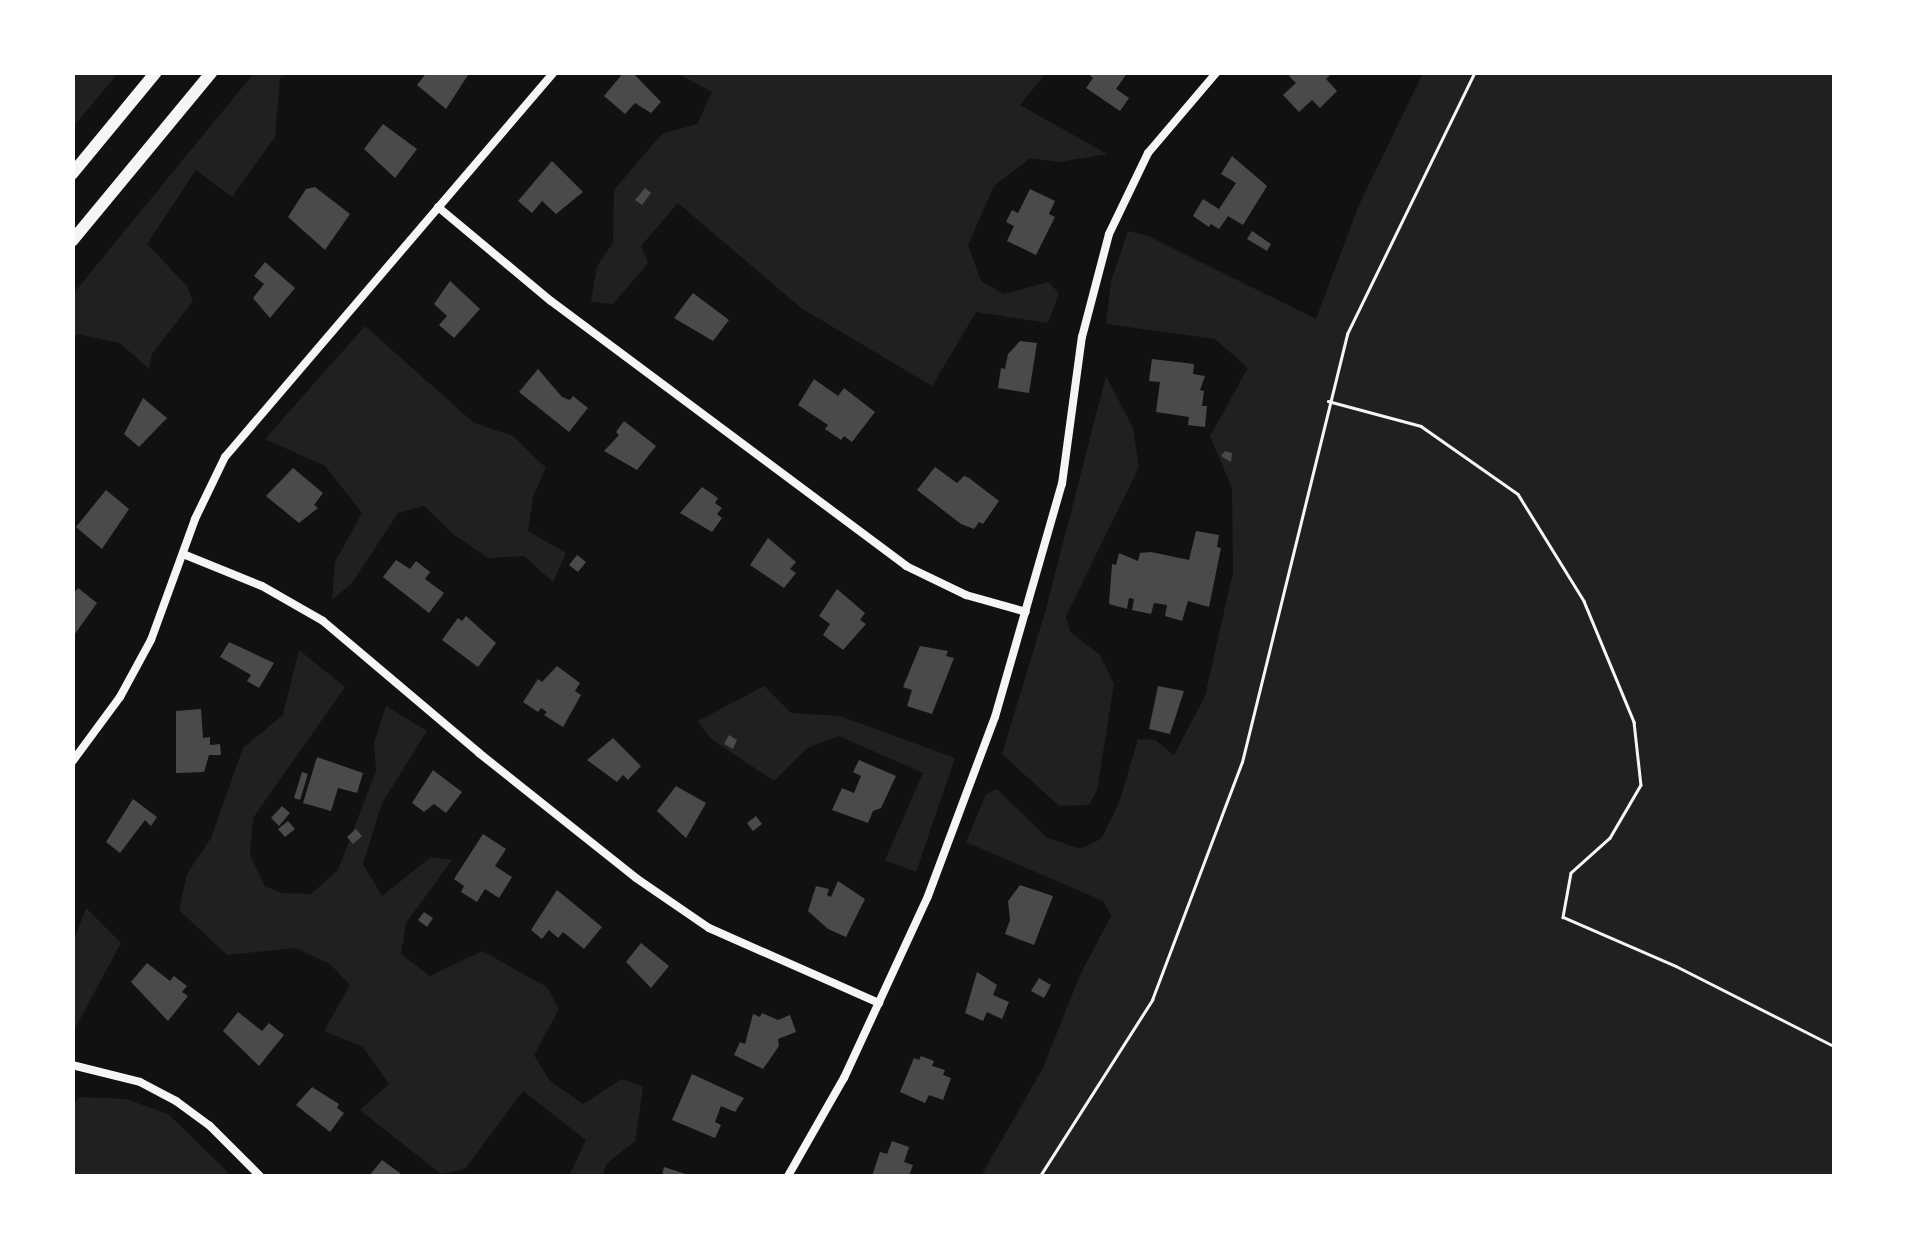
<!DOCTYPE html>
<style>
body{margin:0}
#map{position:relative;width:1907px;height:1249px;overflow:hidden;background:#111;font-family:Ubuntu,sans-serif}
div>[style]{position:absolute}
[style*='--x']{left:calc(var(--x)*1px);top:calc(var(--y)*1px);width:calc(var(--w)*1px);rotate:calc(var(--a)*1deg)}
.green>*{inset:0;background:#202020}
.building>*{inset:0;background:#4a4a4a}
.path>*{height:2.5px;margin:-1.25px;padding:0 1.25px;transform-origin:1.25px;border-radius:1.25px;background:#f5f5f5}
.minor>*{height:8px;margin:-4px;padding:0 4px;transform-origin:4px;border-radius:4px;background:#f5f5f5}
.trunk>*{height:12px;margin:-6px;padding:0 6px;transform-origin:6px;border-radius:6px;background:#f5f5f5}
span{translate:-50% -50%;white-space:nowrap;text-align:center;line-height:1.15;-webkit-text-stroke:8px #fff;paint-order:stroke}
.frame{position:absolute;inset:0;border:75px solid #fff;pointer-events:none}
</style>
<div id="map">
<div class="green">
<i style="clip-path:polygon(739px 72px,1046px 73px,1020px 105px,1107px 154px,1059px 162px,1030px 158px,994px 186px,968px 245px,981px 281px,1004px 294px,1048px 282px,1059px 293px,1048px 323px,976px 312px,932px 386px,801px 308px,678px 203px,641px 246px,648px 263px,613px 304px,591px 302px,597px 266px,613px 243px,614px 190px,662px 134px,697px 124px,712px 92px,677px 73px)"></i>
<i style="clip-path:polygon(76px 73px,118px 73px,73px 127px,73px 77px)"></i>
<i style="clip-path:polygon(254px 73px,288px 73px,280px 78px,275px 137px,232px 197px,196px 170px,147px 244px,187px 286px,193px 301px,152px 354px,149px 369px,120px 343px,77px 334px,73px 338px,73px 294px)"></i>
<i style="clip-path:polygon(1423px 73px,1834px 73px,1834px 1176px,981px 1176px,1043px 1068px,1080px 975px,1111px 916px,1103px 901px,966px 842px,986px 794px,997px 789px,1046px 837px,1080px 849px,1101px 839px,1119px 803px,1138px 739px,1155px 740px,1174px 755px,1205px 696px,1233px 572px,1232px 488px,1210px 436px,1248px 368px,1215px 339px,1106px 324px,1111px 281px,1128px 231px,1148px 236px,1316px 319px,1359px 205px)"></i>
<i style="clip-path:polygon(365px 326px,474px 423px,513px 436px,546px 468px,533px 496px,528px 531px,566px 553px,553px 582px,524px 556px,488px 558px,453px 534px,424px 506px,398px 513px,352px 583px,332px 600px,335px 562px,362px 513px,325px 466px,265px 439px)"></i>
<i style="clip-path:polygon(1106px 376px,1133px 428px,1139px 467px,1066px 616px,1070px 632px,1100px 655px,1114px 684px,1097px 790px,1089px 805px,1059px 806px,1002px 754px,1046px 609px)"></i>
<i style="clip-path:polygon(299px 650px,345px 687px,253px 818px,250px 855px,265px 886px,282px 893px,311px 894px,338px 870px,376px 771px,374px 743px,386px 706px,427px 731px,382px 803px,363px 864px,382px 896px,431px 857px,452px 860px,406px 923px,401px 954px,430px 976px,482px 951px,547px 987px,559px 1009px,534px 1055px,549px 1080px,583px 1104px,622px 1079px,643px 1087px,635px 1141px,606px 1164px,603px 1176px,569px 1176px,586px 1140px,523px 1091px,465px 1169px,441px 1174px,360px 1110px,389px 1084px,363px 1047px,324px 1031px,350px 985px,330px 964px,295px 948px,227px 955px,179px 910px,187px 874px,211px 838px,243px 748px,283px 715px)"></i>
<i style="clip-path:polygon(764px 686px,791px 713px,840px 716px,955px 758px,916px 872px,885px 860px,923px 773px,839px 736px,807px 748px,774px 781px,710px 738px,698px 721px)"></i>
<i style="clip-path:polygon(86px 908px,121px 943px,73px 1032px,75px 937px)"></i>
<i style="clip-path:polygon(80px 1097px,126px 1099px,168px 1114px,232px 1176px,73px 1176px,73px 1103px)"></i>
</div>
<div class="building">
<i style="clip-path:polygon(427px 72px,439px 74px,470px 72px,446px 109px,417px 85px)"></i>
<i style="clip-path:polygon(624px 72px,632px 72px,661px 102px,651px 113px,635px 103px,625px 114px,604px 96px)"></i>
<i style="clip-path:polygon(1086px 72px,1128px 72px,1116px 89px,1129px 98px,1120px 111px,1086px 88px,1093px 78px)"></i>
<i style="clip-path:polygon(1292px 72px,1333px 72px,1326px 79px,1337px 91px,1320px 108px,1312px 100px,1299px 112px,1283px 95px,1296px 83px,1289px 76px)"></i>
<i style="clip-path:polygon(383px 124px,417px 149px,395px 178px,364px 149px)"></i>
<i style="clip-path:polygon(1232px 156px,1267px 186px,1243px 225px,1228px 216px,1219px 229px,1211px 224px,1209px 227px,1193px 216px,1203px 199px,1219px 209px,1236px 183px,1221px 174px)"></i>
<i style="clip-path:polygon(552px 161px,583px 192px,556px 214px,542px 201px,532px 213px,518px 201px)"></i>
<i style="clip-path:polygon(315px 187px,350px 214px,325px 250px,288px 217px,306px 189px)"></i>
<i style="clip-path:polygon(645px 188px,651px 193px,642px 205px,635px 200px)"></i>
<i style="clip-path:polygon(1030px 189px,1055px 201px,1049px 214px,1055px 217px,1036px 255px,1007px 241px,1014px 226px,1006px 222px,1012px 210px,1018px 213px)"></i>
<i style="clip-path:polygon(1252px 231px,1271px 244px,1267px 251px,1247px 239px)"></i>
<i style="clip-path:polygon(265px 262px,295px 288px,270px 318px,253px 298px,264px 284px,254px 276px)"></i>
<i style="clip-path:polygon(450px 281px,480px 309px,454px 338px,439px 325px,447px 316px,434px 304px)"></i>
<i style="clip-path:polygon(693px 293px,729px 320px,713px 341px,674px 318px)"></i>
<i style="clip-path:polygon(1020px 341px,1037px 343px,1029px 393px,998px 388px,1001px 368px,1005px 369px,1008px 354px)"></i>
<i style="clip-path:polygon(1152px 359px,1194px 364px,1193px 374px,1205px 376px,1200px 390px,1204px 391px,1202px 406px,1207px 406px,1205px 427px,1188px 425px,1189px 417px,1156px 412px,1160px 382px,1149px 381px)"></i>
<i style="clip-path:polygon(538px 369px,562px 397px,570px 400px,573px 396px,588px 408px,569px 432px,519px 392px)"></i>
<i style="clip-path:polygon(814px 379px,838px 396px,844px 388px,875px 412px,852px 442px,844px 436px,841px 440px,825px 429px,828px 425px,798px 405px)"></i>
<i style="clip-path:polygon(143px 398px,167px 418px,139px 447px,124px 434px)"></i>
<i style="clip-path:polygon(624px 421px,656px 446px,637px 470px,604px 451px,619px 435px,616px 432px)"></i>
<i style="clip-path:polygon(1225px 451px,1232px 453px,1231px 462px,1221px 456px)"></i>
<i style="clip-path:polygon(935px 467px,957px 483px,964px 476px,969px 478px,999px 501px,983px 524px,979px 522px,974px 529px,961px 524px,917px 490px)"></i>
<i style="clip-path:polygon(293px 468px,323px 493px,314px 505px,318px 508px,299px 523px,266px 496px)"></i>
<i style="clip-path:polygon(702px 487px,718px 498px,715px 503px,722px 508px,717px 514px,722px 518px,712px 532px,680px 513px)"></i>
<i style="clip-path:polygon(106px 490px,129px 509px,102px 549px,76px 527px)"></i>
<i style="clip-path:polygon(1196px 531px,1219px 535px,1217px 547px,1221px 548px,1209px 607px,1188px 601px,1182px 621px,1165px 616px,1167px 605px,1154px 603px,1151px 614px,1132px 610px,1134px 599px,1129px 598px,1127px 609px,1109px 604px,1112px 564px,1116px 565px,1119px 553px,1138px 561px,1140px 553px,1151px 552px,1189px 560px)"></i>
<i style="clip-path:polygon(768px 538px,796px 562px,790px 569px,796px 573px,784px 588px,750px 565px)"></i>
<i style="clip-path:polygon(577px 555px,586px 562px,578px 572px,569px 565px)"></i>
<i style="clip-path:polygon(396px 560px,410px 569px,416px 561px,430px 572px,425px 579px,444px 593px,429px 613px,383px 577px)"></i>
<i style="clip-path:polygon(78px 588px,97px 603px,72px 638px,72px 595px)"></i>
<i style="clip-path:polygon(837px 589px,865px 613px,860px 620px,866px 624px,843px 650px,823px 635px,830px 624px,819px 616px)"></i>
<i style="clip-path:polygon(466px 616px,496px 643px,478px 667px,442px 640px,458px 618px,462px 621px)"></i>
<i style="clip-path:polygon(229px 642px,274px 663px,259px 688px,247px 681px,251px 675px,220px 657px)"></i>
<i style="clip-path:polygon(920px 646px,948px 651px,946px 656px,954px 658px,932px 714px,907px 706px,912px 690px,903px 687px)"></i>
<i style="clip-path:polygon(557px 666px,580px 683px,575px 691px,581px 695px,563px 727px,544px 715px,547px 712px,541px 708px,538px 712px,523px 702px,538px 679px,542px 682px)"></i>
<i style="clip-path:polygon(1158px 686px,1184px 691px,1170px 734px,1149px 729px)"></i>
<i style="clip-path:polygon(201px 709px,203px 738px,210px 737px,210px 745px,220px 744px,221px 755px,209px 755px,204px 772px,176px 773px,176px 711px)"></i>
<i style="clip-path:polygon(729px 735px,737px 740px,733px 749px,724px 744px)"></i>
<i style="clip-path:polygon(613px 738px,641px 766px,628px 780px,623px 775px,617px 782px,587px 760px)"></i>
<i style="clip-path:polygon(317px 757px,363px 773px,357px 793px,338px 788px,331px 811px,303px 803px)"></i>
<i style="clip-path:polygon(859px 760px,896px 776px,881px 808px,873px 811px,868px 823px,832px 810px,842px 788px,854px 793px,861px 776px,853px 772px)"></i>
<i style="clip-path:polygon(433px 770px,462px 792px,446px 813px,434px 804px,424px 812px,412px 803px)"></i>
<i style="clip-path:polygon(302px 772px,308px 774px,300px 800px,294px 798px)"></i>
<i style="clip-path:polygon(676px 786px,706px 803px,686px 838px,657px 811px)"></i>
<i style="clip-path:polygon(133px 799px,157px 817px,151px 826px,145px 820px,120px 853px,106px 842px)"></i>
<i style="clip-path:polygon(282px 806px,290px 813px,279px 826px,271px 818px)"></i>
<i style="clip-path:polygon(756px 816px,762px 824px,753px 831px,747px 823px)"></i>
<i style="clip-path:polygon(288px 821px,295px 829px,285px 837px,278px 829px)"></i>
<i style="clip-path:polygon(356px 829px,362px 836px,353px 844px,347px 837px)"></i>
<i style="clip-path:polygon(483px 834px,506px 849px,495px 866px,512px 877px,499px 898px,485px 889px,477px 902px,461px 892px,464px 886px,454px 879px)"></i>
<i style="clip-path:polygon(838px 881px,865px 899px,846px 937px,828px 929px,808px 911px,816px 886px,829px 889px,827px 895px,831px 897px)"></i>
<i style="clip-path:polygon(1020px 885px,1053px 896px,1034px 945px,1005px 934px,1010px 920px,1008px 901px)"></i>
<i style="clip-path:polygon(557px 890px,602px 927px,584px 949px,563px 932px,558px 938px,549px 930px,542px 939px,531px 930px)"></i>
<i style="clip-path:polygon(424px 912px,433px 918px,427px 927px,418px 920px)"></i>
<i style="clip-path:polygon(641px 943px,669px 966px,651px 988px,626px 962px)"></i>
<i style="clip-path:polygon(147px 963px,170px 981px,174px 976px,187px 986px,182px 992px,188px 996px,168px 1021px,131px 982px)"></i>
<i style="clip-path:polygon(977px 972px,997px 985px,993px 995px,1009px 1002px,1002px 1019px,987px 1012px,983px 1021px,965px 1013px)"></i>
<i style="clip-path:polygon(1039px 978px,1051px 985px,1044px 998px,1031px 991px)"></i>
<i style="clip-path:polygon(238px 1012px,262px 1031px,269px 1023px,284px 1035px,259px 1066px,223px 1031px)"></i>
<i style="clip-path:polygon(762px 1013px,778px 1020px,790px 1015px,796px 1032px,778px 1039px,779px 1046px,763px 1069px,734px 1055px,740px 1042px,745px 1044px,753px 1014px,760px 1017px)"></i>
<i style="clip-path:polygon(921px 1056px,934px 1061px,932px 1066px,945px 1070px,943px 1075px,951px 1078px,943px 1100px,929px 1095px,925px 1103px,900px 1092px,914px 1058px,919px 1060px)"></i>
<i style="clip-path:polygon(692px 1074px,744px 1098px,735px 1112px,721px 1106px,715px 1122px,721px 1125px,715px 1138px,672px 1120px)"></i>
<i style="clip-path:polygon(312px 1087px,339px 1104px,337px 1108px,344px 1113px,330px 1132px,296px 1105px)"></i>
<i style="clip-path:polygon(892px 1141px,909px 1147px,904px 1162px,913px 1165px,909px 1176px,872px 1176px,880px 1152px,887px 1154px)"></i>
<i style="clip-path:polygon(382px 1160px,404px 1176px,369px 1176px)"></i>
<i style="clip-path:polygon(664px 1167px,692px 1176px,662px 1176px)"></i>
</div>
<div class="path">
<i style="--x:1328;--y:401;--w:96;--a:15"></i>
<i style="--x:1421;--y:426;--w:118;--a:35"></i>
<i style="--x:1518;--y:494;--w:126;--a:58.3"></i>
<i style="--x:1584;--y:601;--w:131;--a:67.5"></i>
<i style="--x:1634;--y:722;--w:63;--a:83.7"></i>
<i style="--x:1641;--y:785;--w:61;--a:120.3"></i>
<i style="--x:1610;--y:838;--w:52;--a:138.1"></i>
<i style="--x:1571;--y:873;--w:45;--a:100.3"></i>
<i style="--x:1563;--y:917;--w:123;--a:23.4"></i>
<i style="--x:1676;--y:966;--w:177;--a:26.9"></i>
<i style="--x:1040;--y:1176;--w:209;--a:-57.5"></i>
<i style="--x:1152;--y:1000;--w:254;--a:-69.3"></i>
<i style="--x:1242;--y:762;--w:441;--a:-76.2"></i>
<i style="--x:1347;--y:334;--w:292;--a:-64"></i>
</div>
<div class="minor">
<i style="--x:438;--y:207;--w:147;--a:39.8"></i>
<i style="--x:551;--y:301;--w:443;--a:36.7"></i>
<i style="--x:906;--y:566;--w:67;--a:25.8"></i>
<i style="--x:966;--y:595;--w:62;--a:15.8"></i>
<i style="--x:183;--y:554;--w:85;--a:22.1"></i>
<i style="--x:262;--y:586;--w:70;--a:29.8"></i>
<i style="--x:323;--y:621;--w:204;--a:40.2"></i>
<i style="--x:479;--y:753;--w:201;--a:38.5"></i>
<i style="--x:636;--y:878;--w:88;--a:34.4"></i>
<i style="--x:709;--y:928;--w:186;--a:23.8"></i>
<i style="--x:72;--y:762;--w:81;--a:-53.6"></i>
<i style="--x:120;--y:697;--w:65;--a:-61.5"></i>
<i style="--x:151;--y:640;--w:129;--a:-70"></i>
<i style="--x:195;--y:519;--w:69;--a:-64.2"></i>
<i style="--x:225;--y:457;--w:506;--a:-49.48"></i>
<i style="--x:72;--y:1065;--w:70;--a:14"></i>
<i style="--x:140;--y:1082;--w:41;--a:27.8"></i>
<i style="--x:176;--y:1101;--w:42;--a:36.3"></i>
<i style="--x:210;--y:1126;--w:71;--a:45"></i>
<i style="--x:788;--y:1176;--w:113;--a:-60.3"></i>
<i style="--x:844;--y:1078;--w:200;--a:-65.2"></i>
<i style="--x:928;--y:896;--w:191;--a:-69.5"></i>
<i style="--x:995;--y:717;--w:242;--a:-74"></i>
<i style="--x:1062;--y:484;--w:148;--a:-82.3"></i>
<i style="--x:1082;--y:337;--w:106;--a:-75.3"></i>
<i style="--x:1109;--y:234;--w:90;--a:-64.3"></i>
<i style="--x:1148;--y:153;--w:106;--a:-49.6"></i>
</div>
<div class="trunk">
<i style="--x:72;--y:174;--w:132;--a:-50.5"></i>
<i style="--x:72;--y:241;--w:219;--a:-50.4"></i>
</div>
<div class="frame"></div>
</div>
